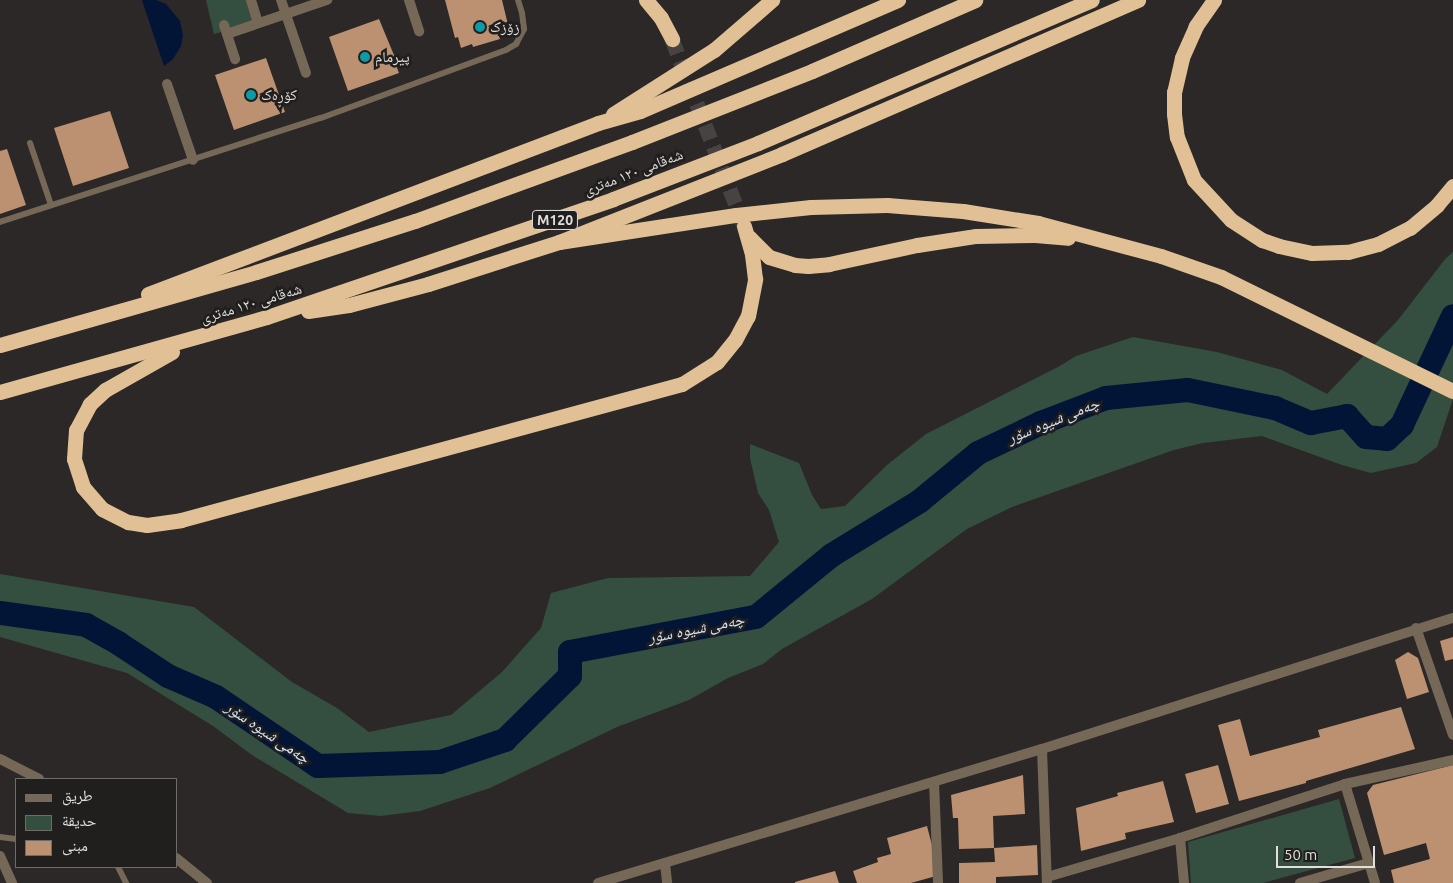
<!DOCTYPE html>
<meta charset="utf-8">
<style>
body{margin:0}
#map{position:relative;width:1453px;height:883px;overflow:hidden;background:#2b2827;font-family:Ubuntu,"Noto Naskh Arabic",sans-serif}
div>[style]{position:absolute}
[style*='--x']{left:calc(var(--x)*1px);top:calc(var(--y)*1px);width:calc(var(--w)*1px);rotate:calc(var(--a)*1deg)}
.green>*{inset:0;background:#344f3f}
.water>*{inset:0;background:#031536}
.river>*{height:24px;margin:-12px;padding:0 12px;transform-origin:12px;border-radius:12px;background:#031536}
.building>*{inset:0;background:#bc9171}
.motorway-tunnel>*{height:15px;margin-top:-7.5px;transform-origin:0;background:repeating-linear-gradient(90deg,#464342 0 15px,transparent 0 23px)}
.service>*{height:6px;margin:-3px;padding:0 3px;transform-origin:3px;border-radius:3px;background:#756857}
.pedestrian>*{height:10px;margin:-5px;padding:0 5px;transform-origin:5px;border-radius:5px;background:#756857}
.minor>*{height:10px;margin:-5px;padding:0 5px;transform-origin:5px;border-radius:5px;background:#756857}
.tertiary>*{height:10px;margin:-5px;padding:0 5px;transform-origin:5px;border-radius:5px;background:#756857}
.motorway>*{height:15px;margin:-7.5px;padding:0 7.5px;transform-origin:7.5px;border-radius:7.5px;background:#e0c094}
.dots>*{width:14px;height:14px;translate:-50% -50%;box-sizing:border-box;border:2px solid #211f1d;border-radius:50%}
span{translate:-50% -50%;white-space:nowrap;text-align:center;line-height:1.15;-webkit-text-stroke:5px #211f1d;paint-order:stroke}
.shield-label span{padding:1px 4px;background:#211f1d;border:1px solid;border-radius:4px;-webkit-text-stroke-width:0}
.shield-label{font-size:14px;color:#e0dfdd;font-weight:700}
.poi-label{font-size:15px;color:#e0dfdd}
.left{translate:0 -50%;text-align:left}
.street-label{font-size:15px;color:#e0dfdd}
.water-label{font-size:16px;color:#d2e3fd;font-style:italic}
.legend{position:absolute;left:15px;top:778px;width:162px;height:90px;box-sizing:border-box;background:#211f1d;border:1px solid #6d6c6a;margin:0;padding:6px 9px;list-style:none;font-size:15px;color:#e0dfdd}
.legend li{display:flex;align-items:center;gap:10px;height:25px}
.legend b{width:25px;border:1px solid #6d6c6a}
.scale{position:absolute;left:1276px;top:846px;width:99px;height:22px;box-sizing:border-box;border:2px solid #e0dfdd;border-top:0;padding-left:6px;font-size:15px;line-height:18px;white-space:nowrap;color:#e0dfdd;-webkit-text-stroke:4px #211f1d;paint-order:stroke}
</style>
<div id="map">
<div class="green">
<i style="clip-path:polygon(206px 0,249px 0,256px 22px,214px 34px)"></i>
<i style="clip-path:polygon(1453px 252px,1453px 399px,1437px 447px,1416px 463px,1371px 473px,1342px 465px,1262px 436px,1203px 443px,1174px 450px,1012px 507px,967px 529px,872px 599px,782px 649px,763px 664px,728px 678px,689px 700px,617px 727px,490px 788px,420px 811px,381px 816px,348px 813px,252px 755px,213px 726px,127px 673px,0 637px,0 574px,194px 607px,292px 682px,337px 708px,369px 732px,451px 715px,502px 672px,541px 628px,551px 593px,608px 578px,750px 576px,779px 542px,769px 510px,758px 493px,750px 458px,750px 444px,799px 463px,812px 495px,821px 509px,845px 506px,887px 465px,926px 434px,1058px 367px,1076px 356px,1133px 337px,1217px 352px,1282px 370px,1327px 394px,1398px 320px,1446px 258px)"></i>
<i style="clip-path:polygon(1339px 799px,1355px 858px,1263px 883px,1191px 883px,1188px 842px)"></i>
</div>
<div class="water">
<i style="clip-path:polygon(142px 0,156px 0,166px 4px,180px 21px,183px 35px,181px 46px,173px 59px,164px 66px)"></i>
</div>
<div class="river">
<i style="--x:0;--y:613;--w:87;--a:7.9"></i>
<i style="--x:86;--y:625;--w:37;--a:29"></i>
<i style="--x:118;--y:643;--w:60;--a:33.4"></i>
<i style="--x:168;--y:676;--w:52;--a:23.6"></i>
<i style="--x:216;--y:697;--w:123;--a:34.1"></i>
<i style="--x:318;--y:766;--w:122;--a:-1.9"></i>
<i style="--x:440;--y:762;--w:69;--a:-18.7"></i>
<i style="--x:505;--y:740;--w:91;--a:-44.6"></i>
<i style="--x:570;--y:676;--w:24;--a:-90"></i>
<i style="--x:570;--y:652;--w:189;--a:-10.7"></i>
<i style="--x:756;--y:617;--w:98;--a:-39.2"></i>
<i style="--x:832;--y:555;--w:103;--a:-31.5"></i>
<i style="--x:920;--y:501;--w:75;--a:-39.6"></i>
<i style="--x:978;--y:453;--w:70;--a:-25.5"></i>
<i style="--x:1041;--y:423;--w:70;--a:-21"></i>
<i style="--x:1106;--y:398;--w:82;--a:-5.6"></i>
<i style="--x:1188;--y:390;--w:89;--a:11.7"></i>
<i style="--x:1275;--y:408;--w:39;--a:23"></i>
<i style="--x:1311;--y:423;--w:37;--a:-11"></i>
<i style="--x:1347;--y:416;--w:28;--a:48"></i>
<i style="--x:1366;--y:437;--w:21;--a:5"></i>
<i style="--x:1387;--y:439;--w:21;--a:-43"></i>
<i style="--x:1402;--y:425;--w:120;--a:-64.9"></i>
</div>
<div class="building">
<i style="clip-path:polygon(445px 0,502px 0,510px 33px,499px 36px,500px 39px,473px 47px,472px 44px,461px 48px,458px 37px,455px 38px)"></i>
<i style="clip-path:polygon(379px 19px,396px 60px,394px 60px,399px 73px,348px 91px,329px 37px)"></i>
<i style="clip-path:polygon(266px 58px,285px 112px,234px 130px,215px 75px)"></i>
<i style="clip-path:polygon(110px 111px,129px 168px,73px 186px,54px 128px)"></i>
<i style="clip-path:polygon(7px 149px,26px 205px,0 214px,0 151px)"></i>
<i style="clip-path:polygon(1453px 637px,1453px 659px,1445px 661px,1440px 641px)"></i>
<i style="clip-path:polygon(1408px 652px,1418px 658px,1429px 692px,1407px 699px,1395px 660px)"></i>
<i style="clip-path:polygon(1401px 707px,1415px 749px,1306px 781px,1306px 783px,1239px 801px,1218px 725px,1240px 719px,1250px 756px,1320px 737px,1318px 730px)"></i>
<i style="clip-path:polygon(1218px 765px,1229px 804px,1196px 813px,1185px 774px)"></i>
<i style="clip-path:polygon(1453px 765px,1453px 883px,1394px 883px,1391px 870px,1430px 859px,1426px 843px,1384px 855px,1367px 793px,1373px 785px)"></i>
<i style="clip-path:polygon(1023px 775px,1025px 814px,993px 816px,994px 848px,959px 849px,958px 818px,953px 818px,951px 795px)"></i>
<i style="clip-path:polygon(1163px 781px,1174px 822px,1125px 833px,1126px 839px,1081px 851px,1076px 808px,1118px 796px,1117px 793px)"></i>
<i style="clip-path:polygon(927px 826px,934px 853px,936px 876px,911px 883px,857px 883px,853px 871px,878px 862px,877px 858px,891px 854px,887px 838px)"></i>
<i style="clip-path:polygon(1037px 845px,1038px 875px,996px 877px,996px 883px,959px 883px,959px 863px,995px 862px,994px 848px)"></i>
<i style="clip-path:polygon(835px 871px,839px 883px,795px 883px,795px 882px)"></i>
</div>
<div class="motorway-tunnel">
<i style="--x:672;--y:39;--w:200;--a:68.9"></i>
</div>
<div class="service">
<i style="--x:30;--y:143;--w:65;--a:71.3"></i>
<i style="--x:0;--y:222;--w:337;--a:-18"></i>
<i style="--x:321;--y:118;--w:197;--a:-20.2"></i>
<i style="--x:506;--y:50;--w:12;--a:-31"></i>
<i style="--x:516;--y:44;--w:17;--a:-62"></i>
<i style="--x:524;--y:29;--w:16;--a:-97"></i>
<i style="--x:522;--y:13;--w:14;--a:-107"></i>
<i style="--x:0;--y:837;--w:16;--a:7"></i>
<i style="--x:118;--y:867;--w:18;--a:63"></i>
</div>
<div class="pedestrian">
<i style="--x:251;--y:0;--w:24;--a:73"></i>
<i style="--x:281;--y:0;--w:77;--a:71.1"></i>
<i style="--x:409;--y:0;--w:33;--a:72"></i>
<i style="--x:224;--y:25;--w:36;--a:72"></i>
<i style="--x:227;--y:34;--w:106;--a:-18.8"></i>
<i style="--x:167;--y:84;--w:80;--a:71.1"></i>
</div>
<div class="minor">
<i style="--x:1416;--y:628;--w:113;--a:70.9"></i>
<i style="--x:1042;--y:749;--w:134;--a:87.9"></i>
<i style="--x:0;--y:759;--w:44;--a:27.1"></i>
<i style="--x:934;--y:782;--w:101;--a:87.7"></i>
<i style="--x:1345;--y:784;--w:103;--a:73.1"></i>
<i style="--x:1180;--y:838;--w:45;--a:84.9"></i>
<i style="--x:176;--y:858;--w:40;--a:39"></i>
<i style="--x:665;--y:863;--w:20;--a:84"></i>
<i style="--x:1047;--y:877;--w:139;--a:-16.3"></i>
<i style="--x:1180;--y:838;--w:174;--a:-18.1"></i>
<i style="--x:1345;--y:784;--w:111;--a:-12.5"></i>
<i style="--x:598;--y:883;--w:464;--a:-16.8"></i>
<i style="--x:1042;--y:749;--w:431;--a:-17.7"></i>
<i style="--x:1300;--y:883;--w:72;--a:-16.2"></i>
</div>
<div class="tertiary">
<i style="--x:0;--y:856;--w:30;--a:66"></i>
</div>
<div class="motorway">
<i style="--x:646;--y:0;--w:23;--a:50"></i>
<i style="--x:661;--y:18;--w:24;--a:62"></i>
<i style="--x:1214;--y:0;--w:32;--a:125"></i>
<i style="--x:1196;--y:26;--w:35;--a:114"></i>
<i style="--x:1182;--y:58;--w:35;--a:103"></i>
<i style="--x:1174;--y:92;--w:22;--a:90"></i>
<i style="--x:1174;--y:114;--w:23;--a:83"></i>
<i style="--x:1177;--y:137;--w:46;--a:68.4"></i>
<i style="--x:1194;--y:180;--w:54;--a:47.2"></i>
<i style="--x:1231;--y:220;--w:37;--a:33"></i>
<i style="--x:1262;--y:240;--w:18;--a:19"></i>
<i style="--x:1279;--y:246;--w:34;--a:12"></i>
<i style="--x:1312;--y:253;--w:36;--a:-2"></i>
<i style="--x:1348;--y:252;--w:31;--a:-15"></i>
<i style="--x:1378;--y:244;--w:36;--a:-27"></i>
<i style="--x:1410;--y:228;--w:35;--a:-40"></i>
<i style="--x:1437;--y:205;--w:25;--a:-50"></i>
<i style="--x:613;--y:114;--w:120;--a:-32.4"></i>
<i style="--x:714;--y:50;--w:77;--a:-40.8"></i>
<i style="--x:749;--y:237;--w:28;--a:45"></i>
<i style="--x:769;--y:257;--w:27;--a:17"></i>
<i style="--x:795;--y:265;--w:13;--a:4"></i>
<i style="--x:808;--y:266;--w:21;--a:-5"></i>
<i style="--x:829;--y:264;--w:90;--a:-12.2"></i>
<i style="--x:917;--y:245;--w:60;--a:-8.7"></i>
<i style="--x:976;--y:236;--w:59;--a:-1"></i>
<i style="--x:1035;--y:235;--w:33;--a:5"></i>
<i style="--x:559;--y:242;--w:179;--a:-8.7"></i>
<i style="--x:736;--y:215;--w:75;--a:-6.1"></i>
<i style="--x:811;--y:207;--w:76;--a:-1.5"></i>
<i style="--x:887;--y:205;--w:76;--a:4.5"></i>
<i style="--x:963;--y:211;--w:76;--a:9.1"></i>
<i style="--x:1038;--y:223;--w:127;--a:15"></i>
<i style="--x:1161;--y:256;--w:64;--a:19.3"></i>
<i style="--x:1221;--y:277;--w:258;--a:26.2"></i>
<i style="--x:148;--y:294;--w:481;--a:-20.8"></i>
<i style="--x:598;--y:123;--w:44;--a:-15.9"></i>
<i style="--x:640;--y:111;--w:281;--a:-23.3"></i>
<i style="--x:308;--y:311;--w:41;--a:-8.3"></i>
<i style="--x:349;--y:305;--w:82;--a:-14.9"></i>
<i style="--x:428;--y:284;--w:138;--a:-17.8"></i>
<i style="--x:559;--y:242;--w:240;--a:-21.5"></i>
<i style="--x:782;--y:154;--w:388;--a:-23.4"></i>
<i style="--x:0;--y:345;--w:266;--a:-15.9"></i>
<i style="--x:256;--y:272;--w:167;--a:-17.8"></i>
<i style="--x:415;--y:221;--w:231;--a:-20"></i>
<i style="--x:632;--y:142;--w:193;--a:-21.5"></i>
<i style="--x:812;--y:71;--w:178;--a:-23.5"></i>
<i style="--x:172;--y:352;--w:77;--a:150.4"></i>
<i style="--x:105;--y:390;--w:21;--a:137"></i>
<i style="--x:90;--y:404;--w:30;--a:118"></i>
<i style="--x:76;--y:430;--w:29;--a:94"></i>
<i style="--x:74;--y:459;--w:29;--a:72"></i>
<i style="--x:83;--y:487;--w:29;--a:49"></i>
<i style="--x:102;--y:509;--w:29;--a:27"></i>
<i style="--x:128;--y:522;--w:19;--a:9"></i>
<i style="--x:147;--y:525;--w:34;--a:-8"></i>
<i style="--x:181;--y:520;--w:519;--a:-15.19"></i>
<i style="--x:682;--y:384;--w:41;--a:-32.2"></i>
<i style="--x:717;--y:362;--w:28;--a:-51"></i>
<i style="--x:735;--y:340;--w:27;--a:-62"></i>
<i style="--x:748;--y:316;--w:38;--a:-79"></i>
<i style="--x:755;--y:279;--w:25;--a:-97"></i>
<i style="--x:752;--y:254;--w:29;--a:-106"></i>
<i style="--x:0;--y:392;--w:277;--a:-15.7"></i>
<i style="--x:267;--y:317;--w:366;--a:-18.8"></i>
<i style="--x:613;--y:199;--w:155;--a:-21.1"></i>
<i style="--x:758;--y:143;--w:363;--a:-23.2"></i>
</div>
<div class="dots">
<i style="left:480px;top:27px;background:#0f9aa8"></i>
<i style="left:365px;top:57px;background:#0f9aa8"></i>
<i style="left:251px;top:95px;background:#0f9aa8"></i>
</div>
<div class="shield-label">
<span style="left:555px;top:220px">M120</span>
</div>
<div class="poi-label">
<span class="left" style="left:490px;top:27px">زۆزک</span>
<span class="left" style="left:375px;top:57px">پیرمام</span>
<span class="left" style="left:261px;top:95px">کۆڕەک</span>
</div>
<div class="street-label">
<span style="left:633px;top:172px;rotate:-21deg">شەقامی ١٢٠ مەتری</span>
<span style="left:251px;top:303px;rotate:-17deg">شەقامی ١٢٠ مەتری</span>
</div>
<div class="water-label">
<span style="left:1053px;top:420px;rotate:-22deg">چەمی شیوە سۆر</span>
<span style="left:696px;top:628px;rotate:-11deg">چەمی شیوە سۆر</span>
<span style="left:268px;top:732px;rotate:34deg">چەمی شیوە سۆر</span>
</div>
<ul class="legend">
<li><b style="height:6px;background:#756857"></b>طريق</li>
<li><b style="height:14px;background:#344f3f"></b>حديقة</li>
<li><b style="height:14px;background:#bc9171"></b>مبنى</li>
</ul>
<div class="scale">50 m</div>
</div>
